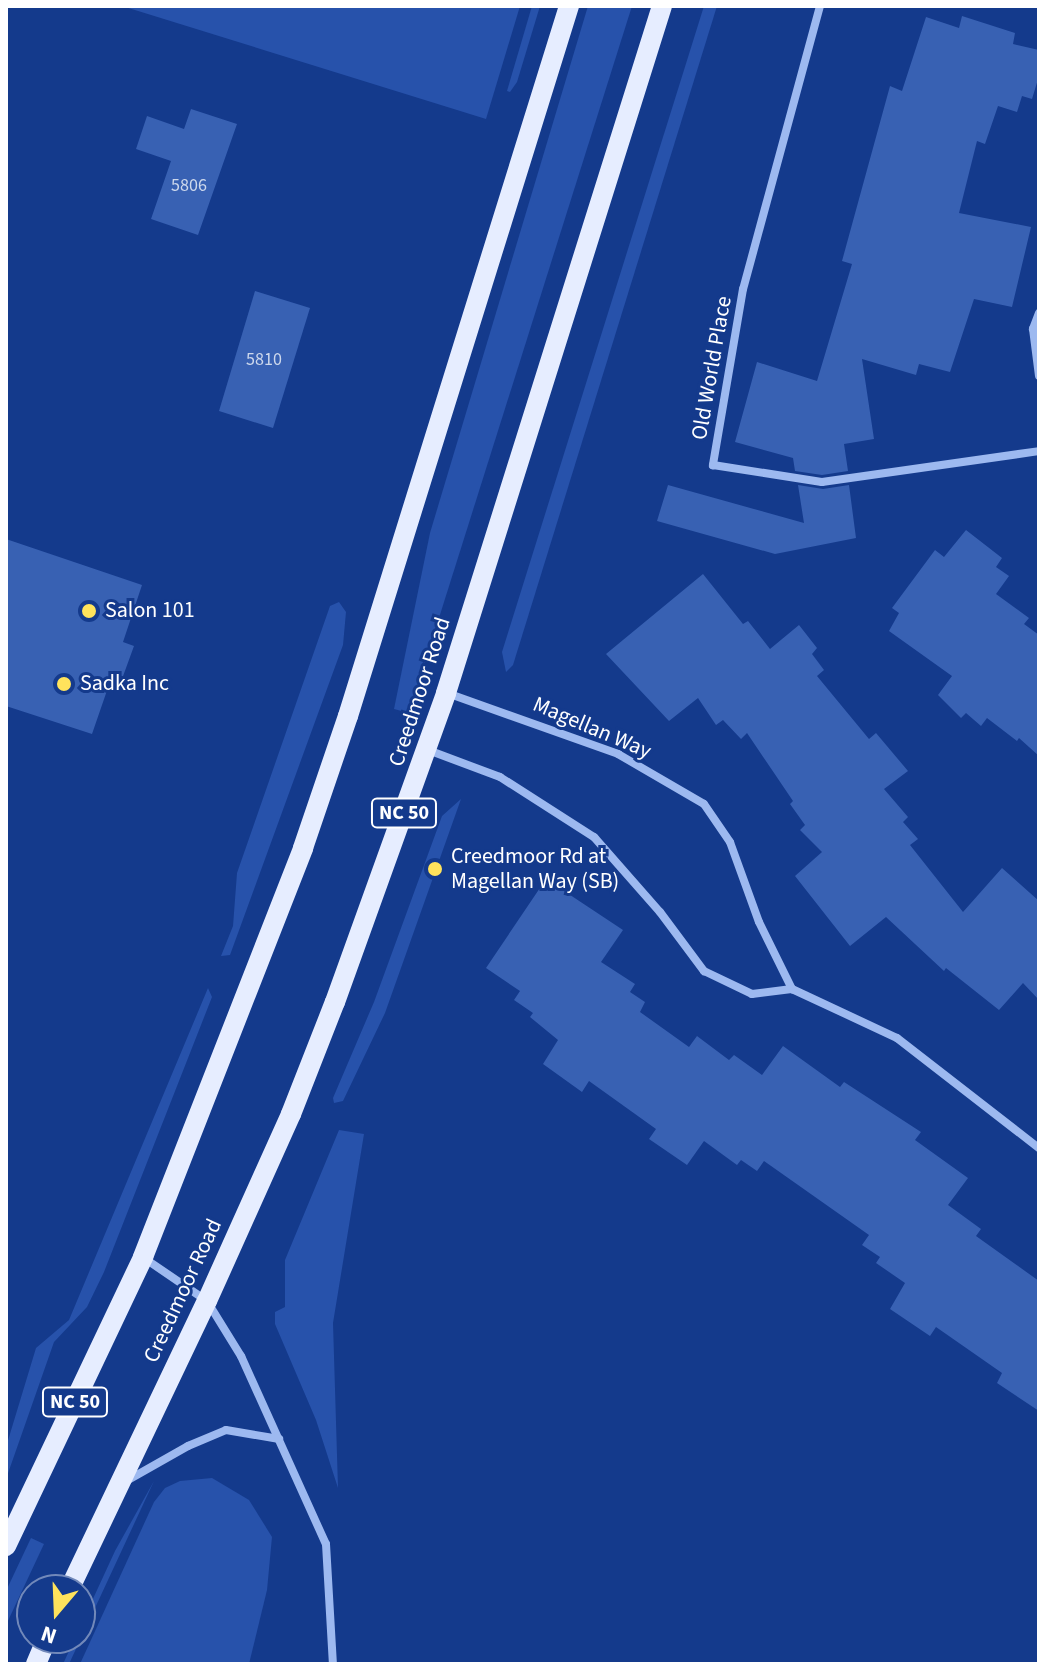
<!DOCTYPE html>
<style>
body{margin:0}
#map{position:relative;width:1045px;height:1670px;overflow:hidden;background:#143a8c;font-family:"Source Sans 3",sans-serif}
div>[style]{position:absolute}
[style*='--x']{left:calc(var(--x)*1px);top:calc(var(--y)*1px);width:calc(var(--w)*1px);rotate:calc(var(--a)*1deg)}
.green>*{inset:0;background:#2752ab}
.building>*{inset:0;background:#3861b3}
.minor>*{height:8px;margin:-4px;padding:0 4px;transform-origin:4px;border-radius:4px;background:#9db9f0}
.primary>*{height:20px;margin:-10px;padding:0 10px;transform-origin:10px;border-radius:10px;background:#e6edff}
.dots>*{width:22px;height:22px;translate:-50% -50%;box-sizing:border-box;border:4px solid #143a8c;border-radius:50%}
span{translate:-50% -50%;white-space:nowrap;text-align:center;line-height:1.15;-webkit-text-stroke:6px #143a8c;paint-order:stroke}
.number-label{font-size:18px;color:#cdd8ec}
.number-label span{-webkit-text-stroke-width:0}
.shield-label span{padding:2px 6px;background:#143a8c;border:2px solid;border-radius:6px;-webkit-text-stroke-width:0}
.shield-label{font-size:20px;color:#fff;font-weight:700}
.street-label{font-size:22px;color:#fff}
.poi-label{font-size:22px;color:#fff}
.left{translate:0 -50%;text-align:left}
.frame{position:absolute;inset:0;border:8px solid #fff;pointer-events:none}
.north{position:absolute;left:16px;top:1574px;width:80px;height:80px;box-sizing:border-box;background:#143a8c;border:2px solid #7289ba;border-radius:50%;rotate:199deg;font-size:22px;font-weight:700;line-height:32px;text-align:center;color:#fff}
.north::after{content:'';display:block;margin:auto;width:28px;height:36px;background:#ffe35c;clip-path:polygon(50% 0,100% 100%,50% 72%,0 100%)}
</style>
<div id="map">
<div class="green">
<i style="clip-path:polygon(122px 6px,520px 6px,486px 119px)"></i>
<i style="clip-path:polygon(532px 6px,540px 6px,517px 82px,510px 92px,507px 91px)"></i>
<i style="clip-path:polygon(588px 6px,632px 6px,409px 713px,394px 709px,430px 533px)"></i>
<i style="clip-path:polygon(704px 6px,717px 6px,513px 665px,506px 672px,502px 652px)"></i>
<i style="clip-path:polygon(339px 602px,346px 612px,343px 645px,230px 955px,221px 956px,233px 926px,237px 873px,330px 606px)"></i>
<i style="clip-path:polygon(461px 799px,385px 1013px,343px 1101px,334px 1103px,333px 1098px,374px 1002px,442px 816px)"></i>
<i style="clip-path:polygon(208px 988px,212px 997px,104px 1272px,87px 1307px,54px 1342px,6px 1479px,6px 1447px,36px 1348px,69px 1320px)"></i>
<i style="clip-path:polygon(339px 1130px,364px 1134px,333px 1323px,338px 1488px,316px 1420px,275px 1324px,275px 1312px,285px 1307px,285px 1260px)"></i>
<i style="clip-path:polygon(212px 1478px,249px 1500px,272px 1537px,267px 1590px,249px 1664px,80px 1664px,154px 1502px,165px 1488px,180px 1481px)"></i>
<i style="clip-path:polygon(154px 1481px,69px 1664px,63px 1664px,75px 1638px,80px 1638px,80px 1627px,115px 1551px)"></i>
<i style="clip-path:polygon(31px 1538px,44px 1544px,6px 1625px,6px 1591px)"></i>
</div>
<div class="building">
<i style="clip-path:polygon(962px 16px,1015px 33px,1013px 44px,1039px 50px,1039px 76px,1032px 99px,1022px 96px,1017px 112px,998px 106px,985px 144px,977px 141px,959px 213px,1031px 227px,1012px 307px,974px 299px,950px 372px,919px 364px,916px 375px,862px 359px,874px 439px,844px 444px,848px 471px,822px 475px,795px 471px,793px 458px,735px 442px,757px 362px,817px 381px,852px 264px,842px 261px,890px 86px,902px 91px,926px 17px,959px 28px)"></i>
<i style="clip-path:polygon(191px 109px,237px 124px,198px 235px,151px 219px,171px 161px,136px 149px,147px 116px,184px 129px)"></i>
<i style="clip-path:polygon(255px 291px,310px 308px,273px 428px,219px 411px)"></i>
<i style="clip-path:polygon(668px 485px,804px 523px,798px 485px,823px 489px,849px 485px,856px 538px,775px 554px,657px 521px)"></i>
<i style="clip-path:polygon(966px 530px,1002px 558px,996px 567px,1009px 576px,996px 594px,1029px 618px,1024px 624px,1039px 635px,1039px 756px,1019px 738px,1017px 741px,987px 718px,981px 726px,966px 713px,961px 718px,938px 695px,952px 676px,889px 631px,899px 613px,892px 608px,935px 550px,944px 557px)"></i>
<i style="clip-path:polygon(6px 539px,142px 585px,123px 642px,134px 646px,122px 679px,112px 676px,92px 734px,6px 706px)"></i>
<i style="clip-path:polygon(703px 574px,743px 624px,748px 621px,770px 649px,799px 625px,817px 648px,812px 654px,824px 670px,817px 676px,869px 739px,876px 733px,908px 771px,884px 789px,908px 817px,903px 822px,918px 839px,910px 845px,963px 912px,1002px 868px,1039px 901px,1039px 1000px,1023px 983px,999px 1010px,946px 968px,944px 971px,886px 917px,850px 946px,795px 876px,822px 852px,800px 830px,805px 825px,790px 804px,793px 801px,747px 733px,741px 739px,723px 720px,716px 725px,698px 698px,669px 721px,606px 654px)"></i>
<i style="clip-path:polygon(546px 879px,623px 930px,601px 962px,635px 984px,630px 992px,645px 1002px,640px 1012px,689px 1047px,697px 1036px,729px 1060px,734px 1055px,762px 1075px,783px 1046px,840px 1087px,844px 1082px,921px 1132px,915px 1140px,968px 1178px,948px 1205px,981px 1229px,976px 1236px,1039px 1281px,1039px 1411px,997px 1383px,1002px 1373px,936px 1327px,930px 1336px,890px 1309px,905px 1283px,876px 1263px,880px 1257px,862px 1245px,869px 1235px,764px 1161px,757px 1171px,741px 1160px,737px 1165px,704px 1141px,687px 1165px,649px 1139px,656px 1129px,589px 1081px,582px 1092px,543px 1064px,558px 1040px,530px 1017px,533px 1013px,514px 1000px,520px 991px,486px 968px)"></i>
</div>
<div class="minor">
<i style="--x:820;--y:6;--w:293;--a:105.2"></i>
<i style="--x:743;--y:289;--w:179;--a:99.7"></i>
<i style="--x:713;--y:465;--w:110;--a:8.9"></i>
<i style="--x:822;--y:482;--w:219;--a:-8.1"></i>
<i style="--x:1039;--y:313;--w:17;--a:111"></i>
<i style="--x:1033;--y:329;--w:47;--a:82.7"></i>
<i style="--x:447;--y:693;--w:182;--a:19.6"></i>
<i style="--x:618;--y:754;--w:99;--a:30.2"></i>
<i style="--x:704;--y:804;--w:46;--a:55.6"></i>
<i style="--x:730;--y:842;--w:85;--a:70.1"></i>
<i style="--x:759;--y:922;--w:75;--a:63.8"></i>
<i style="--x:428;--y:750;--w:77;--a:20.6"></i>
<i style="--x:500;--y:777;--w:112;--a:32.6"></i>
<i style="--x:594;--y:837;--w:100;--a:48.7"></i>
<i style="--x:660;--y:912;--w:74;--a:53.3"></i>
<i style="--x:704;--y:971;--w:53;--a:25.6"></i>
<i style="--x:752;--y:994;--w:40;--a:-7.1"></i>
<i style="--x:792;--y:989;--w:116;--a:25"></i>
<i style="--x:897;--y:1038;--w:180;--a:37.8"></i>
<i style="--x:144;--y:1258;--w:76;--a:34.3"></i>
<i style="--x:207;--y:1301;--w:65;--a:58.3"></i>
<i style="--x:241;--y:1356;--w:206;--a:65.7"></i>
<i style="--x:326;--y:1544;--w:120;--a:86.7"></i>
<i style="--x:128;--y:1480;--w:69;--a:-29.5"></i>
<i style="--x:188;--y:1446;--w:41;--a:-22.8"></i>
<i style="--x:226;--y:1430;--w:54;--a:9.6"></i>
</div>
<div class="primary">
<i style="--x:6;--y:1546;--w:320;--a:-64.6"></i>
<i style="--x:143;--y:1257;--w:439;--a:-68.6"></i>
<i style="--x:303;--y:848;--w:139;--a:-71.2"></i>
<i style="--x:348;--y:716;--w:744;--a:-72.71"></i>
<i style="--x:69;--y:1590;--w:320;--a:-64.5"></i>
<i style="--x:207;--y:1301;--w:205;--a:-65.8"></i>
<i style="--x:291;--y:1114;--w:120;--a:-68.6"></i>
<i style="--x:335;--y:1002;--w:328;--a:-70.2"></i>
<i style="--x:446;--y:693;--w:720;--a:-72.55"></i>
<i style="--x:36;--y:1664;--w:28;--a:-67"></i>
</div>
<div class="dots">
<i style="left:89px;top:611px;background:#ffe35c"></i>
<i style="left:64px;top:684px;background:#ffe35c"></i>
<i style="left:435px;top:869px;background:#ffe35c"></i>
</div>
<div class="number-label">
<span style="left:189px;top:186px">5806</span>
<span style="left:264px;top:360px">5810</span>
</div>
<div class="shield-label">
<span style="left:404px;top:813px">NC 50</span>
<span style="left:75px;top:1402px">NC 50</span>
</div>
<div class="street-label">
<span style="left:712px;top:368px;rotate:-80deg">Old World Place</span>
<span style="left:420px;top:692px;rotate:-72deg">Creedmoor Road</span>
<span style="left:592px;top:728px;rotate:23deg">Magellan Way</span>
<span style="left:183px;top:1291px;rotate:-65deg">Creedmoor Road</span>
</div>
<div class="poi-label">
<span class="left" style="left:105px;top:611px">Salon 101</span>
<span class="left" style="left:80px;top:684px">Sadka Inc</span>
<span class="left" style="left:451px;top:869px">Creedmoor Rd at<br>Magellan Way (SB)</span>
</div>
<div class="frame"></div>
<div class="north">N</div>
</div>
